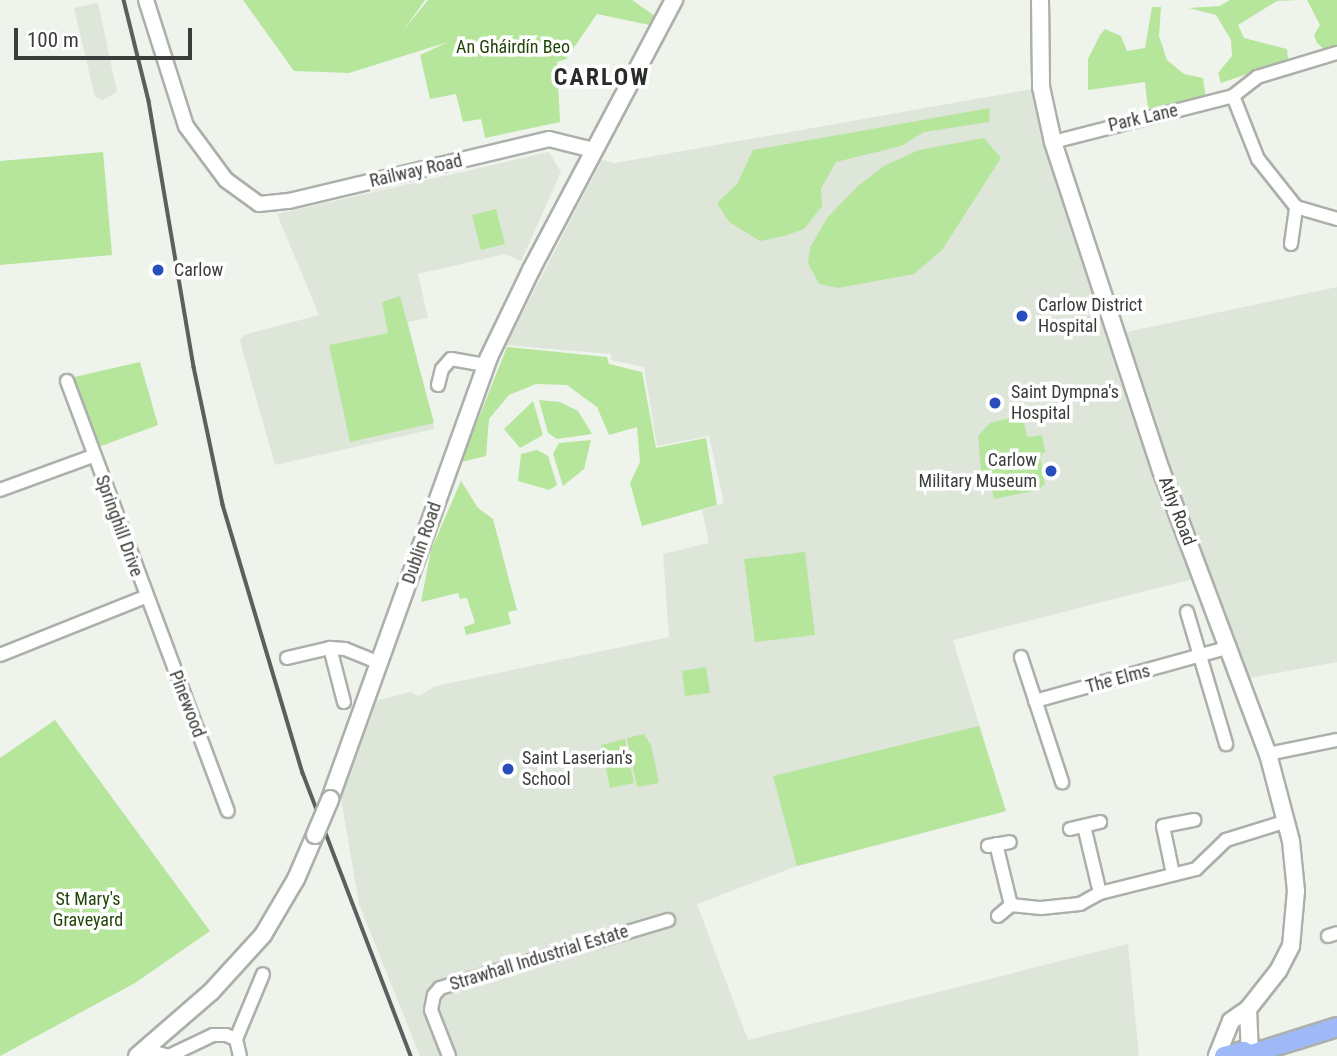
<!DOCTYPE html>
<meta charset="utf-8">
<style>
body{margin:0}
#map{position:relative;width:1337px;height:1056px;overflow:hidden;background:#eef3ec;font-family:"Roboto Condensed",sans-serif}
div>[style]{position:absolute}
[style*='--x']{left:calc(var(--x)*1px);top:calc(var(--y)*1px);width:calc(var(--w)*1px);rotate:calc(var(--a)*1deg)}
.built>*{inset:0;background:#dde6d9}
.green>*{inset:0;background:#b6e59c}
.roads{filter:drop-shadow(2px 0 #acb0aa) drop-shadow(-2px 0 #acb0aa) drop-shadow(0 2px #acb0aa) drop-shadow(0 -2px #acb0aa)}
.minor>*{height:12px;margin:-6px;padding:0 6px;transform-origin:6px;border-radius:6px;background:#fff}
.tertiary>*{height:14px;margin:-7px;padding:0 7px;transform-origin:7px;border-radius:7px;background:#fff}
.secondary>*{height:16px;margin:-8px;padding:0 8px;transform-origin:8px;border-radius:8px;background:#fff}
.primary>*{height:18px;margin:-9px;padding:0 9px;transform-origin:9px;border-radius:9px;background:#9eb8f8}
.rail>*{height:3.5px;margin:-1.75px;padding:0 1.75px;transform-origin:1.75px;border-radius:1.75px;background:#5d5f5c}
.bridges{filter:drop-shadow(2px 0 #acb0aa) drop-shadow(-2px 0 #acb0aa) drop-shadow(0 2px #acb0aa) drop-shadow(0 -2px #acb0aa)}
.secondary-bridge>*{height:16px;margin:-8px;padding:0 8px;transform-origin:8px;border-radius:8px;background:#fff}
.dots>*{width:19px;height:19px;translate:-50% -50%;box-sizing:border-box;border:4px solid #fff;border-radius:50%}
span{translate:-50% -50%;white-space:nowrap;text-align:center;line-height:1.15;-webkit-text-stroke:7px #fff;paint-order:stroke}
.park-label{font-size:18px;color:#224507}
.street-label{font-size:18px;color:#3b3d3a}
.poi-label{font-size:18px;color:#3b3d3a}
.left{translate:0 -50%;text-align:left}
.right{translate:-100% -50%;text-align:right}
.district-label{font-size:24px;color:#292c28;font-weight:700;letter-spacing:2px}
.scale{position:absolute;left:14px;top:28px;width:178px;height:32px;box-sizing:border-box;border:4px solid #3b3d3a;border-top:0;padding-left:9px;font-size:21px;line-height:24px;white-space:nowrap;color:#3b3d3a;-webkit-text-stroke:5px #fff;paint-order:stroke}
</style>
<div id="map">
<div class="built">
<i style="clip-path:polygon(98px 3px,117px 92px,102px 100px,95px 97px,74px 8px)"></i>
<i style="clip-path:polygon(1032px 89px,1041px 136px,1108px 336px,1337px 287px,1337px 662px,1249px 678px,1209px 575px,953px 640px,1006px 811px,797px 866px,697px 904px,748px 1040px,1128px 944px,1139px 1056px,420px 1056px,359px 904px,341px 798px,377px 700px,411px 692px,418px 696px,436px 686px,669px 637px,663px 554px,709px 543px,702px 510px,724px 503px,709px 436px,657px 446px,644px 367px,611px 360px,611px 354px,506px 345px,602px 160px,615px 163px)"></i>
<i style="clip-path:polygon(549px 152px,561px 172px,521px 261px,505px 254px,418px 274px,428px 318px,408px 322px,434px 429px,275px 465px,240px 341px,244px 335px,319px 315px,277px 214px)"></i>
</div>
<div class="green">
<i style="clip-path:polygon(243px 0,425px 0,403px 31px,428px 0,632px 0,662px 21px,659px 27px,597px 14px,566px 59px,557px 62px,560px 122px,485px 138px,481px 119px,463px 122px,456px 94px,430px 99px,420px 55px,448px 42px,349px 73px,294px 71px)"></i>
<i style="clip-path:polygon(1230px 0,1297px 0,1277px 1px,1238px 25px,1244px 38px,1287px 49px,1288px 60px,1221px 83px,1218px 73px,1232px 56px,1231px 40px,1216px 15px,1189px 8px,1220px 6px)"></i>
<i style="clip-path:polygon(1307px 0,1337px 0,1337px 47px,1324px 49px,1317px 43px,1314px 35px,1320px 25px)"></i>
<i style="clip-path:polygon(1152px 7px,1161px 7px,1159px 36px,1167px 60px,1184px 74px,1203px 78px,1206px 99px,1148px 109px,1145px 82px,1088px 90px,1088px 59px,1100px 35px,1105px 29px,1121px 36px,1127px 51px,1145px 48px)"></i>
<i style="clip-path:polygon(990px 108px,989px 122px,924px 132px,901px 146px,836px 162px,821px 189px,822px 206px,804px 229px,784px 236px,760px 241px,729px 222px,717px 203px,737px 184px,753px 150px)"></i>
<i style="clip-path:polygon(984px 138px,1001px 158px,942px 250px,914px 274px,838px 288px,819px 284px,808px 263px,810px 248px,827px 218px,858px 186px,884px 166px,919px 150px)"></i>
<i style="clip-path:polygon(103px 152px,112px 255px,0 265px,0 161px)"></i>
<i style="clip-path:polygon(496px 209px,505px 244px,481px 250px,472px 215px)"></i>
<i style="clip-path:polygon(400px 296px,434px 423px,350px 442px,329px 345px,388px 333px,382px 302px)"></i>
<i style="clip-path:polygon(507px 347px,607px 357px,609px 364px,642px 372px,656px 448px,706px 438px,717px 505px,642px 526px,630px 483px,640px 462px,637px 427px,609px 435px,597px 407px,567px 385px,536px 384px,509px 395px,489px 419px,486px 456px,461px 462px)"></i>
<i style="clip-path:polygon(140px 362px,158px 425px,93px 449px,70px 378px)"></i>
<i style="clip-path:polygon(539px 400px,560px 402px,578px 411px,592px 434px,557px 439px,548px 433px)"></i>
<i style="clip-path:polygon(533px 401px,543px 435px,520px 448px,504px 429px)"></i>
<i style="clip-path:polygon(1018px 416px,1023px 418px,1027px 437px,1042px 435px,1045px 451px,1040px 457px,1045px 484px,1038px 490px,994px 499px,990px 479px,982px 480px,978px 436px,990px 423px)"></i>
<i style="clip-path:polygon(591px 440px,584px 469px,563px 486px,553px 454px,559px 443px)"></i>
<i style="clip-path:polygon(537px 450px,548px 456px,557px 485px,549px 490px,518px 481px,521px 454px)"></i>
<i style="clip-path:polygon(461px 481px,478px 508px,493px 519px,517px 610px,508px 612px,511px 624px,466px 635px,464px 627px,475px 623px,467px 598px,460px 599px,458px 593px,421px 602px,431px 550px)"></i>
<i style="clip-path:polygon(805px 552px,815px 635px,755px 642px,744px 559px)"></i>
<i style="clip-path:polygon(706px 667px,710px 693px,685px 696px,682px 671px)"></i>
<i style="clip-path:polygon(55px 720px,210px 931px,135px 983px,0 1056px,0 758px)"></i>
<i style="clip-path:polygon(979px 726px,1006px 811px,797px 866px,773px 776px)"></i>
<i style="clip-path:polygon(644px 734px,651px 745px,659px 783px,637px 787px,627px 738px)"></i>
<i style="clip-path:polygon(625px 739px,634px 783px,610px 788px,601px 745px)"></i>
</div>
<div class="roads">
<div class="minor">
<i style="--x:1233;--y:96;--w:68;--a:68.4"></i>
<i style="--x:1258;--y:159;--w:61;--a:51.6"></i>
<i style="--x:1296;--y:207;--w:43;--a:16.3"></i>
<i style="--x:1233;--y:96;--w:31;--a:-38"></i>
<i style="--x:1257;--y:77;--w:84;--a:-16.7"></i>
<i style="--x:1053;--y:142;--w:186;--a:-14.3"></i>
<i style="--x:1291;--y:244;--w:37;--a:-82"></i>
<i style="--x:67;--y:381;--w:459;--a:69.5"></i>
<i style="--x:438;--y:385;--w:16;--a:-76"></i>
<i style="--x:442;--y:369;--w:13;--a:-48"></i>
<i style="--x:451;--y:359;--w:36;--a:10"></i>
<i style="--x:0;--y:490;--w:99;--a:-20.1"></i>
<i style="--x:1187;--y:612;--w:138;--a:73.5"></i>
<i style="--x:0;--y:655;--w:156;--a:-21.8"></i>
<i style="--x:1021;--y:657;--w:132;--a:71.8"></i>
<i style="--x:287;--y:658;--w:44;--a:-13.1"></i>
<i style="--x:1035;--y:701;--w:202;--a:-15.5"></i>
<i style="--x:344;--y:702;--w:56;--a:-104.5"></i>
<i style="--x:330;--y:648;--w:15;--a:4"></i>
<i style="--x:345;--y:649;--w:38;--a:22"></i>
<i style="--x:1268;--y:754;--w:70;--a:-11.5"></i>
<i style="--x:1084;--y:826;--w:69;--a:76.6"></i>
<i style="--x:1070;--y:829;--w:31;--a:-13"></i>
<i style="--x:996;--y:844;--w:63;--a:76.2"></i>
<i style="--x:1011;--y:905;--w:30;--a:6"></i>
<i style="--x:1041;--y:908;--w:39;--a:-6"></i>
<i style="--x:1080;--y:904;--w:23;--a:-29"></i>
<i style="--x:1100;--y:893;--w:99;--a:-14"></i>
<i style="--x:1196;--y:869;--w:42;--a:-44"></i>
<i style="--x:1226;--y:840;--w:64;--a:-17.3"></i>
<i style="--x:988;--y:846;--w:22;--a:-10"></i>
<i style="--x:1173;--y:874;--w:49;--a:-101.8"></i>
<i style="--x:1163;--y:826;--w:32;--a:-11"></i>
<i style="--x:998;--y:916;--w:17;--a:-40"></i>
<i style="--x:1328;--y:936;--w:9;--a:-18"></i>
<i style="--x:236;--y:1039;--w:70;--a:-67.4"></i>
<i style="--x:147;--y:1050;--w:23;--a:15"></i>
<i style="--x:169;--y:1056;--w:49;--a:-25.5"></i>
<i style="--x:213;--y:1035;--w:13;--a:0"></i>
<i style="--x:226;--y:1035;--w:11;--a:22"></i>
<i style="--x:236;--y:1039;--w:17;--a:77"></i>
<i style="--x:449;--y:1056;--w:49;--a:-111.4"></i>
<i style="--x:431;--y:1010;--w:15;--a:-79"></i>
<i style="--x:434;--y:995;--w:9;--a:-49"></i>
<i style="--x:440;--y:988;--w:238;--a:-16.6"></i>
</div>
<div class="tertiary">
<i style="--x:146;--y:0;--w:132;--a:72.4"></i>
<i style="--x:186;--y:126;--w:67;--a:53.5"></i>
<i style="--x:226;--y:180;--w:41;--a:36"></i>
<i style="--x:259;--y:204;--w:30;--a:-6"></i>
<i style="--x:289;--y:201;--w:267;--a:-13.4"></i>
<i style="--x:549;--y:139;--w:45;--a:14"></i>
</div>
<div class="secondary">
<i style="--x:1040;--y:0;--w:87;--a:89.3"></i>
<i style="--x:1041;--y:87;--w:56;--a:77.7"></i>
<i style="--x:1053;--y:142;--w:345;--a:71.8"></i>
<i style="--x:1161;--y:470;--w:303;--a:69.4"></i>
<i style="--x:1268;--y:754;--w:90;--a:75.2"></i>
<i style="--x:1291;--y:841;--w:50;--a:84.3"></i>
<i style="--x:1296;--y:891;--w:55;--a:95.2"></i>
<i style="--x:1291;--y:946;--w:28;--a:117"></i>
<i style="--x:1278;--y:971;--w:48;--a:128.3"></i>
<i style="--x:1248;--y:1009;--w:21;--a:145"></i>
<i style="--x:1231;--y:1021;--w:38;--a:112"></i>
<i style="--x:330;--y:799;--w:468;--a:-70.2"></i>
<i style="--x:488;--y:359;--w:99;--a:-64.2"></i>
<i style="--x:531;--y:270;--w:306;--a:-62.1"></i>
<i style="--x:1248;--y:1009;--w:45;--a:87.5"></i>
<i style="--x:137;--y:1056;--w:98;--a:-40.9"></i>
<i style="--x:211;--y:992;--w:77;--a:-47.6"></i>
<i style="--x:263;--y:935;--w:65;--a:-59.5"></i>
<i style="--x:296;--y:879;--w:48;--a:-66.6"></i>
</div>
<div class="primary">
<i style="--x:1251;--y:1054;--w:90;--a:-17.4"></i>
<i style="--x:1224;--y:1056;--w:20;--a:-15"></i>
<i style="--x:1243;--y:1051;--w:12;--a:24"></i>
</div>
</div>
<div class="rail">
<i style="--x:124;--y:0;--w:104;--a:76.1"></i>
<i style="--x:149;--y:101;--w:270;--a:80.4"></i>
<i style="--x:194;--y:367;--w:141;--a:78.1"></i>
<i style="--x:223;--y:505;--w:280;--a:73.4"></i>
<i style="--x:303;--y:773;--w:303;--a:69.1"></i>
</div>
<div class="bridges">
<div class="secondary-bridge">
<i style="--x:315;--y:835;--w:39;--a:-67"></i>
</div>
</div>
<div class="dots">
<i style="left:158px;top:270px;background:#274ebc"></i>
<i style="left:1022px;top:316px;background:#274ebc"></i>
<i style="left:995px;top:403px;background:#274ebc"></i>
<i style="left:1051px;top:471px;background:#274ebc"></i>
<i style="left:508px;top:769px;background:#274ebc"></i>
</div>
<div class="park-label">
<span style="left:513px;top:47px">An Gháirdín Beo</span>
<span style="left:88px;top:910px">St Mary's<br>Graveyard</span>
</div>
<div class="street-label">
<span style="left:1143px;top:118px;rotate:-13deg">Park Lane</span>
<span style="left:416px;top:171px;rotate:-13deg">Railway Road</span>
<span style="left:1177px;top:511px;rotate:69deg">Athy Road</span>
<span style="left:119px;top:526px;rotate:70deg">Springhill Drive</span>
<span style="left:422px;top:543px;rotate:-71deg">Dublin Road</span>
<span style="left:1118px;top:679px;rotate:-15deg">The Elms</span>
<span style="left:187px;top:704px;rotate:69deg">Pinewood</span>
<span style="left:539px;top:958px;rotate:-17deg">Strawhall Industrial Estate</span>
</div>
<div class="poi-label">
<span class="left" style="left:174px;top:270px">Carlow</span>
<span class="left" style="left:1038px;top:316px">Carlow District<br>Hospital</span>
<span class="left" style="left:1011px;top:403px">Saint Dympna's<br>Hospital</span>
<span class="right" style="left:1037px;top:471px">Carlow<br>Military Museum</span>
<span class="left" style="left:522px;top:769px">Saint Laserian's<br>School</span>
</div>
<div class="district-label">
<span style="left:602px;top:78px">CARLOW</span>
</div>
<div class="scale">100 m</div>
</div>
